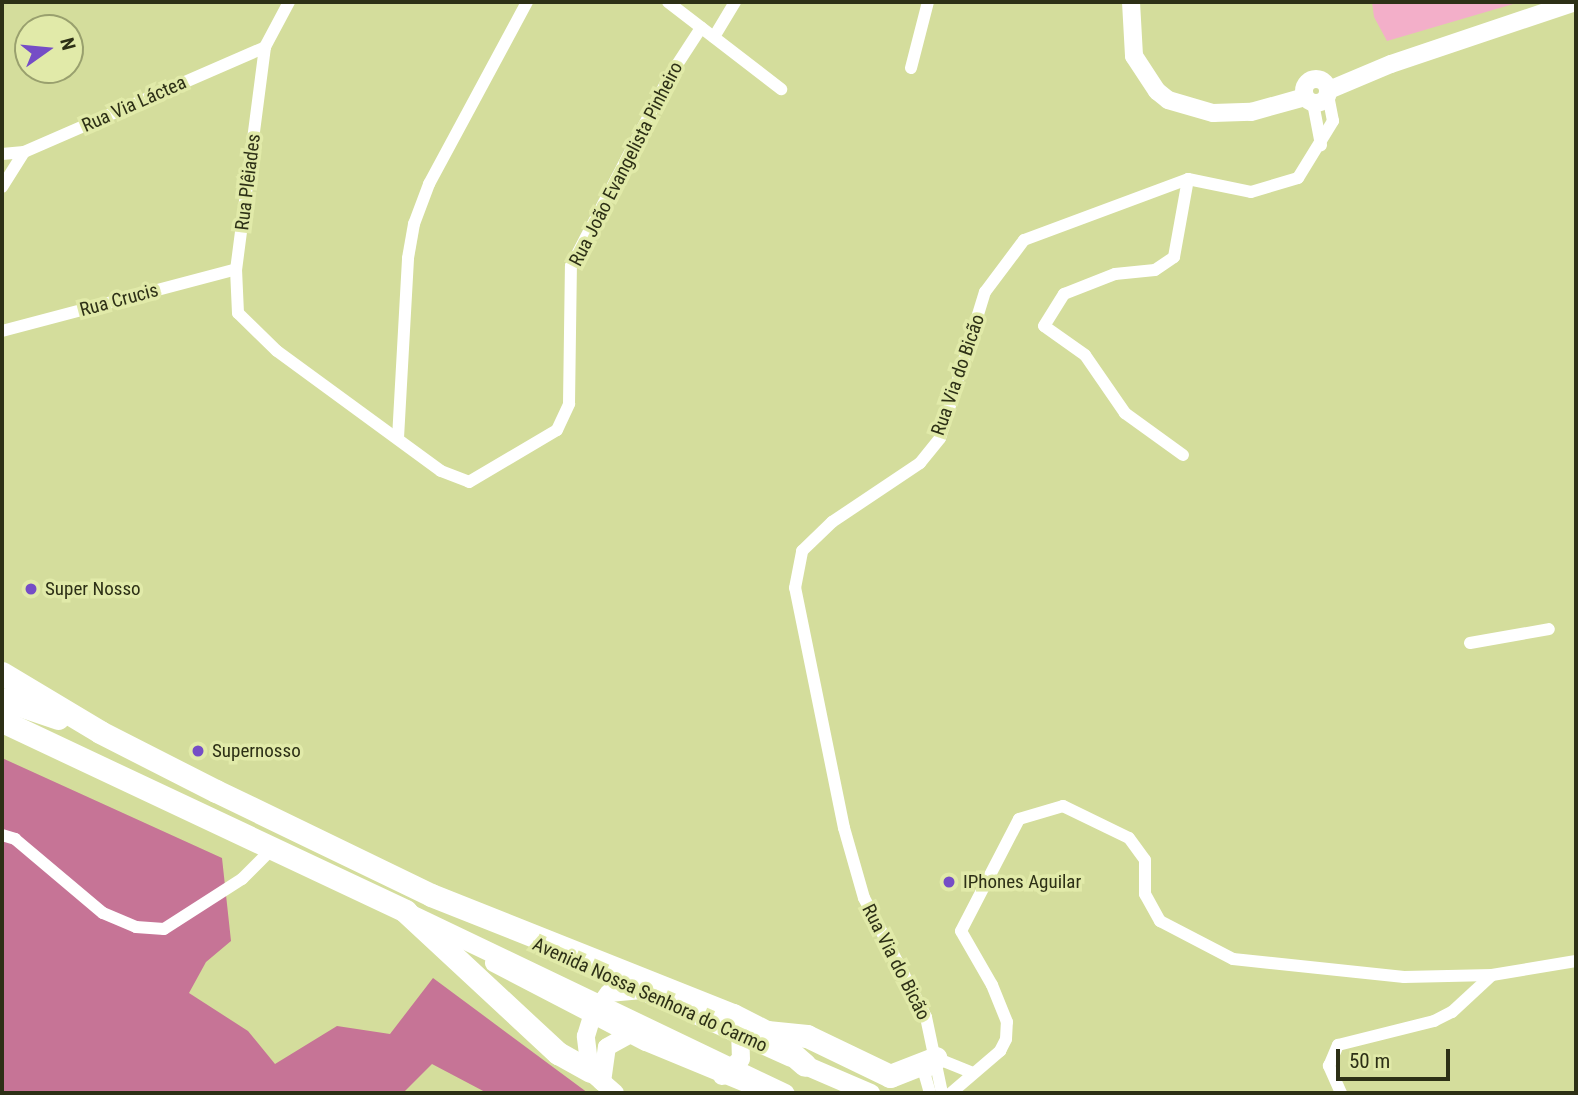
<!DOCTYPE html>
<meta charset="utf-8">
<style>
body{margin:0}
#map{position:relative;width:1578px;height:1095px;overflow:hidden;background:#d4dd9c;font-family:"Roboto Condensed",sans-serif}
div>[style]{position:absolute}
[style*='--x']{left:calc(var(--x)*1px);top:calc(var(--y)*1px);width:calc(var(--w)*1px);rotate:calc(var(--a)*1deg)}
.green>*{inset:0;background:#f3afc9}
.forest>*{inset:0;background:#c67496}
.street>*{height:12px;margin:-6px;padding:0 6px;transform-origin:6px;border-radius:6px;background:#fff}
.secondary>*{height:18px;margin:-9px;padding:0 9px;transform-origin:9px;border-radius:9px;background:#fff}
.secondary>.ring{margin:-9px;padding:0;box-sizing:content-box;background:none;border:18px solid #fff;border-radius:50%}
.primary>*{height:19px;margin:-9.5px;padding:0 9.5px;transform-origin:9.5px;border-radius:9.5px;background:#fff}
.highway>*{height:23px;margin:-11.5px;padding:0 11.5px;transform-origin:11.5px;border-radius:11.5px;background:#fff}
.dots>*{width:19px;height:19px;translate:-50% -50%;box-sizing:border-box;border:4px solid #e1eaa9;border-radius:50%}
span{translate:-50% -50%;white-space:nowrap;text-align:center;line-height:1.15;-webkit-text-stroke:7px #e1eaa9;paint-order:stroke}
.street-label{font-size:19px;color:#2d3016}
.poi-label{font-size:19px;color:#2d3016}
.left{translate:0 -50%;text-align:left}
.frame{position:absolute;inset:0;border:4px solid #2d3016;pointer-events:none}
.north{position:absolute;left:14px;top:14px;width:70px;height:70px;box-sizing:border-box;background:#e1eaa9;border:2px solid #99a06e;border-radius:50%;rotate:75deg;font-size:19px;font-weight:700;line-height:28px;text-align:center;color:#2d3016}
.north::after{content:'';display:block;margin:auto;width:24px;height:32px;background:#754dc6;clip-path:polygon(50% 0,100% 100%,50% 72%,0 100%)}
.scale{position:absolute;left:1336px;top:1049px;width:114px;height:32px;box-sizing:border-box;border:4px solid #2d3016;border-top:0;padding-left:9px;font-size:21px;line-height:24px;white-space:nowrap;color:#2d3016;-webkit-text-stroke:5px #e1eaa9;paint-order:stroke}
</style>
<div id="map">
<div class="green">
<i style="clip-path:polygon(1372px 2px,1520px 2px,1387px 41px,1374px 17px)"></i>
</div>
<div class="forest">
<i style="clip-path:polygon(2px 758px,222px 858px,231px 941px,206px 962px,189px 993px,248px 1031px,275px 1064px,337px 1026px,390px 1034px,433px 978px,588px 1093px,487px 1093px,432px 1064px,403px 1093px,2px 1093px)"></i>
</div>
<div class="street">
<i style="--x:289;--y:2;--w:51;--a:118.1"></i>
<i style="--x:265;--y:47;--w:224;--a:97.4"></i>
<i style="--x:236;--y:269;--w:44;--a:87.4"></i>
<i style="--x:238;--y:313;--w:54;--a:44.3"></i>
<i style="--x:277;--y:351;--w:203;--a:36.2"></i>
<i style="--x:441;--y:471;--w:30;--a:21"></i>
<i style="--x:469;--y:482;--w:102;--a:-30.6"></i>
<i style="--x:557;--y:430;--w:29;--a:-65"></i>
<i style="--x:569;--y:404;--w:138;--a:-89.2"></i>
<i style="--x:571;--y:266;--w:213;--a:-62.6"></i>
<i style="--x:669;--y:77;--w:59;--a:-56.9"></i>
<i style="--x:668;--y:2;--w:143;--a:37.6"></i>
<i style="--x:714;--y:37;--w:41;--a:-59"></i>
<i style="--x:911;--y:68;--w:68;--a:-75.6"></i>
<i style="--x:1313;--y:103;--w:43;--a:79.2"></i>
<i style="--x:2;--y:154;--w:22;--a:-5"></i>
<i style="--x:24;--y:152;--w:263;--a:-23.5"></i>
<i style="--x:2;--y:187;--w:41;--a:-57.8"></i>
<i style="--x:2;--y:331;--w:242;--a:-14.8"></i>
<i style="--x:398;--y:438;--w:180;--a:-86.8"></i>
<i style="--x:408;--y:258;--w:35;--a:-80"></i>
<i style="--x:414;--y:224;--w:43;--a:-69.4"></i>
<i style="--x:429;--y:184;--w:207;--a:-61.7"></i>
<i style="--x:1183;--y:455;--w:72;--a:-144.1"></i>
<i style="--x:1125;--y:413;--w:70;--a:-124.6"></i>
<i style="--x:1085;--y:355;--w:50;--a:-144.7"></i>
<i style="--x:1044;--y:326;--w:38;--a:-58"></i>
<i style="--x:1064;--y:294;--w:55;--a:-21.4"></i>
<i style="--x:1115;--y:274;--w:40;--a:-5.7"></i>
<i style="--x:1155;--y:270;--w:23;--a:-34"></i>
<i style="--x:1174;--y:257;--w:79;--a:-79.8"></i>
<i style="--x:1470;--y:643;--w:80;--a:-10"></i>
<i style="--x:2;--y:835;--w:14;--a:17"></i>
<i style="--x:15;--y:839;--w:115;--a:40.1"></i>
<i style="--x:103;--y:913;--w:36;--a:23"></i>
<i style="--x:136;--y:927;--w:28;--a:4"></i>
<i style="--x:164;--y:929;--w:93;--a:-32.7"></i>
<i style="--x:242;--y:879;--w:42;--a:-45"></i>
<i style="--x:936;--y:1058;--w:40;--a:22"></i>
<i style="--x:930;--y:1093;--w:19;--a:-106"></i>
<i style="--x:925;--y:1075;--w:17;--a:-57"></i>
<i style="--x:942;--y:1093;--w:78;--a:-101.9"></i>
<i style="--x:926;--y:1017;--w:134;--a:-117.5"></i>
<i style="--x:864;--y:898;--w:73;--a:-105.9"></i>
<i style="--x:844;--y:828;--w:245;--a:-101.5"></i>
<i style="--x:795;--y:588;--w:38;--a:-79"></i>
<i style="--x:802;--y:551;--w:42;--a:-44"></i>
<i style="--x:832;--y:522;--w:106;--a:-33.8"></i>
<i style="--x:920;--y:463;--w:32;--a:-51"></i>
<i style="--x:940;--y:438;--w:153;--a:-72.9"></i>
<i style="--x:985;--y:292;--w:65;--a:-53.1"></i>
<i style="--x:1024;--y:240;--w:175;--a:-20.4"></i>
<i style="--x:1188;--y:179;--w:64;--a:11.7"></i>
<i style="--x:1251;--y:192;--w:49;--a:-16.6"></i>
<i style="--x:1298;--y:178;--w:67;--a:-58.4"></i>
<i style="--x:1333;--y:121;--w:25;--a:-101"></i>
<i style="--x:951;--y:1093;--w:65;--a:-40.6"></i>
<i style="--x:1000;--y:1051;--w:13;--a:-63"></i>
<i style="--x:1006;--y:1039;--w:17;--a:-87"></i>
<i style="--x:1007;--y:1022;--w:40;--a:-112"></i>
<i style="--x:992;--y:985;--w:62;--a:-119.9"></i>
<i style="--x:961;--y:931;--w:126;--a:-62.6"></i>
<i style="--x:1019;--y:819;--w:46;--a:-16.5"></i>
<i style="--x:1063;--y:806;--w:73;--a:25.9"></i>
<i style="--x:1129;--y:838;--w:27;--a:54"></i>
<i style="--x:1145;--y:860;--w:34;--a:90"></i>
<i style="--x:1145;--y:894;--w:31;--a:61"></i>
<i style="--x:1160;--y:921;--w:82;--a:27.5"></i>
<i style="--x:1233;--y:959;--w:172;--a:6"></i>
<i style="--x:1404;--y:977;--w:88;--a:-1.3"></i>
<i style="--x:1492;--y:975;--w:85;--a:-9.5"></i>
<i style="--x:1341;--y:1093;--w:30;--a:-114"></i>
<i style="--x:1329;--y:1066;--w:23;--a:-67"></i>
<i style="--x:1338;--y:1045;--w:99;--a:-14"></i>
<i style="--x:1434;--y:1021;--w:20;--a:-27"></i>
<i style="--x:1452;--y:1012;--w:54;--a:-42.8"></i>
</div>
<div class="secondary">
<i style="--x:1131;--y:2;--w:54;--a:86.8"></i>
<i style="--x:1134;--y:56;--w:42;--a:56.7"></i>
<i style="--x:1157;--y:91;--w:14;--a:39"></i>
<i style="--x:1168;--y:100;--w:47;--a:16.1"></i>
<i style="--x:1213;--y:113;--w:38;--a:-2"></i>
<i style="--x:1251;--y:112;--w:56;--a:-15.5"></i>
<i class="ring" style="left:1304px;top:79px;width:6px;height:6px"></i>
<i style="--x:1329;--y:90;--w:67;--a:-22.8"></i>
<i style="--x:1391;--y:64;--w:194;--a:-18.6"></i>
<i style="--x:494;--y:963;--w:171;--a:27.5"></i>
<i style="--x:646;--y:1042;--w:123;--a:22.4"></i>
<i style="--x:631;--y:986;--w:175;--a:24.2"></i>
<i style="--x:722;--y:1076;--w:25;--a:-42"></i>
<i style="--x:741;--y:1059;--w:24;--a:-92"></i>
<i style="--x:602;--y:1082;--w:35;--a:-82"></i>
<i style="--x:607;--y:1047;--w:26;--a:-29"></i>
<i style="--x:615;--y:1093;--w:33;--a:-139"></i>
<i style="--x:590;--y:1071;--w:35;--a:-97"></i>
<i style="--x:586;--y:1036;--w:21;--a:-73"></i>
<i style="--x:592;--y:1016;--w:29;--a:-54"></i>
<i style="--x:609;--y:993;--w:33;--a:-5"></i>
</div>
<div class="primary">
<i style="--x:415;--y:916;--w:410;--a:25.6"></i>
<i style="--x:805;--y:1065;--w:71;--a:23.3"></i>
</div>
<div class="highway">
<i style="--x:2;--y:673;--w:114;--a:31"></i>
<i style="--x:100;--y:732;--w:130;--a:27"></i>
<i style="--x:216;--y:791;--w:239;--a:25.8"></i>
<i style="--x:431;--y:895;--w:325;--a:21.7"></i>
<i style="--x:733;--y:1015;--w:38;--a:27"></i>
<i style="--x:767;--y:1032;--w:50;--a:41"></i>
<i style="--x:2;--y:699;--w:59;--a:18.7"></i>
<i style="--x:2;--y:721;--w:446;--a:25.2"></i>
<i style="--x:405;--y:911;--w:209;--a:42.9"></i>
<i style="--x:558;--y:1053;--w:37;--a:29"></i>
<i style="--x:767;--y:1032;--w:40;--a:5.7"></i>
<i style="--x:807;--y:1036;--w:92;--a:25.7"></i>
<i style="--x:890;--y:1076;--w:49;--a:-21.4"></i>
</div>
<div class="dots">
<i style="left:31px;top:589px;background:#754dc6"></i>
<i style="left:198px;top:751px;background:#754dc6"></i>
<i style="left:949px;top:882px;background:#754dc6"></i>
</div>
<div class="street-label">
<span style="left:134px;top:104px;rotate:-24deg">Rua Via Láctea</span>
<span style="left:626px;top:164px;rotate:-63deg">Rua João Evangelista Pinheiro</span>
<span style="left:248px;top:182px;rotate:-83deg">Rua Plêiades</span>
<span style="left:119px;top:300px;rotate:-15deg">Rua Crucis</span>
<span style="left:958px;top:375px;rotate:-71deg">Rua Via do Bicão</span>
<span style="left:896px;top:962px;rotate:63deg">Rua Via do Bicão</span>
<span style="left:650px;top:995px;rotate:24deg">Avenida Nossa Senhora do Carmo</span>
</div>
<div class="poi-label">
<span class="left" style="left:45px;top:589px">Super Nosso</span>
<span class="left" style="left:212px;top:751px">Supernosso</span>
<span class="left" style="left:963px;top:882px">IPhones Aguilar</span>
</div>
<div class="frame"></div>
<div class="north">N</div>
<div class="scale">50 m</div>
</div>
